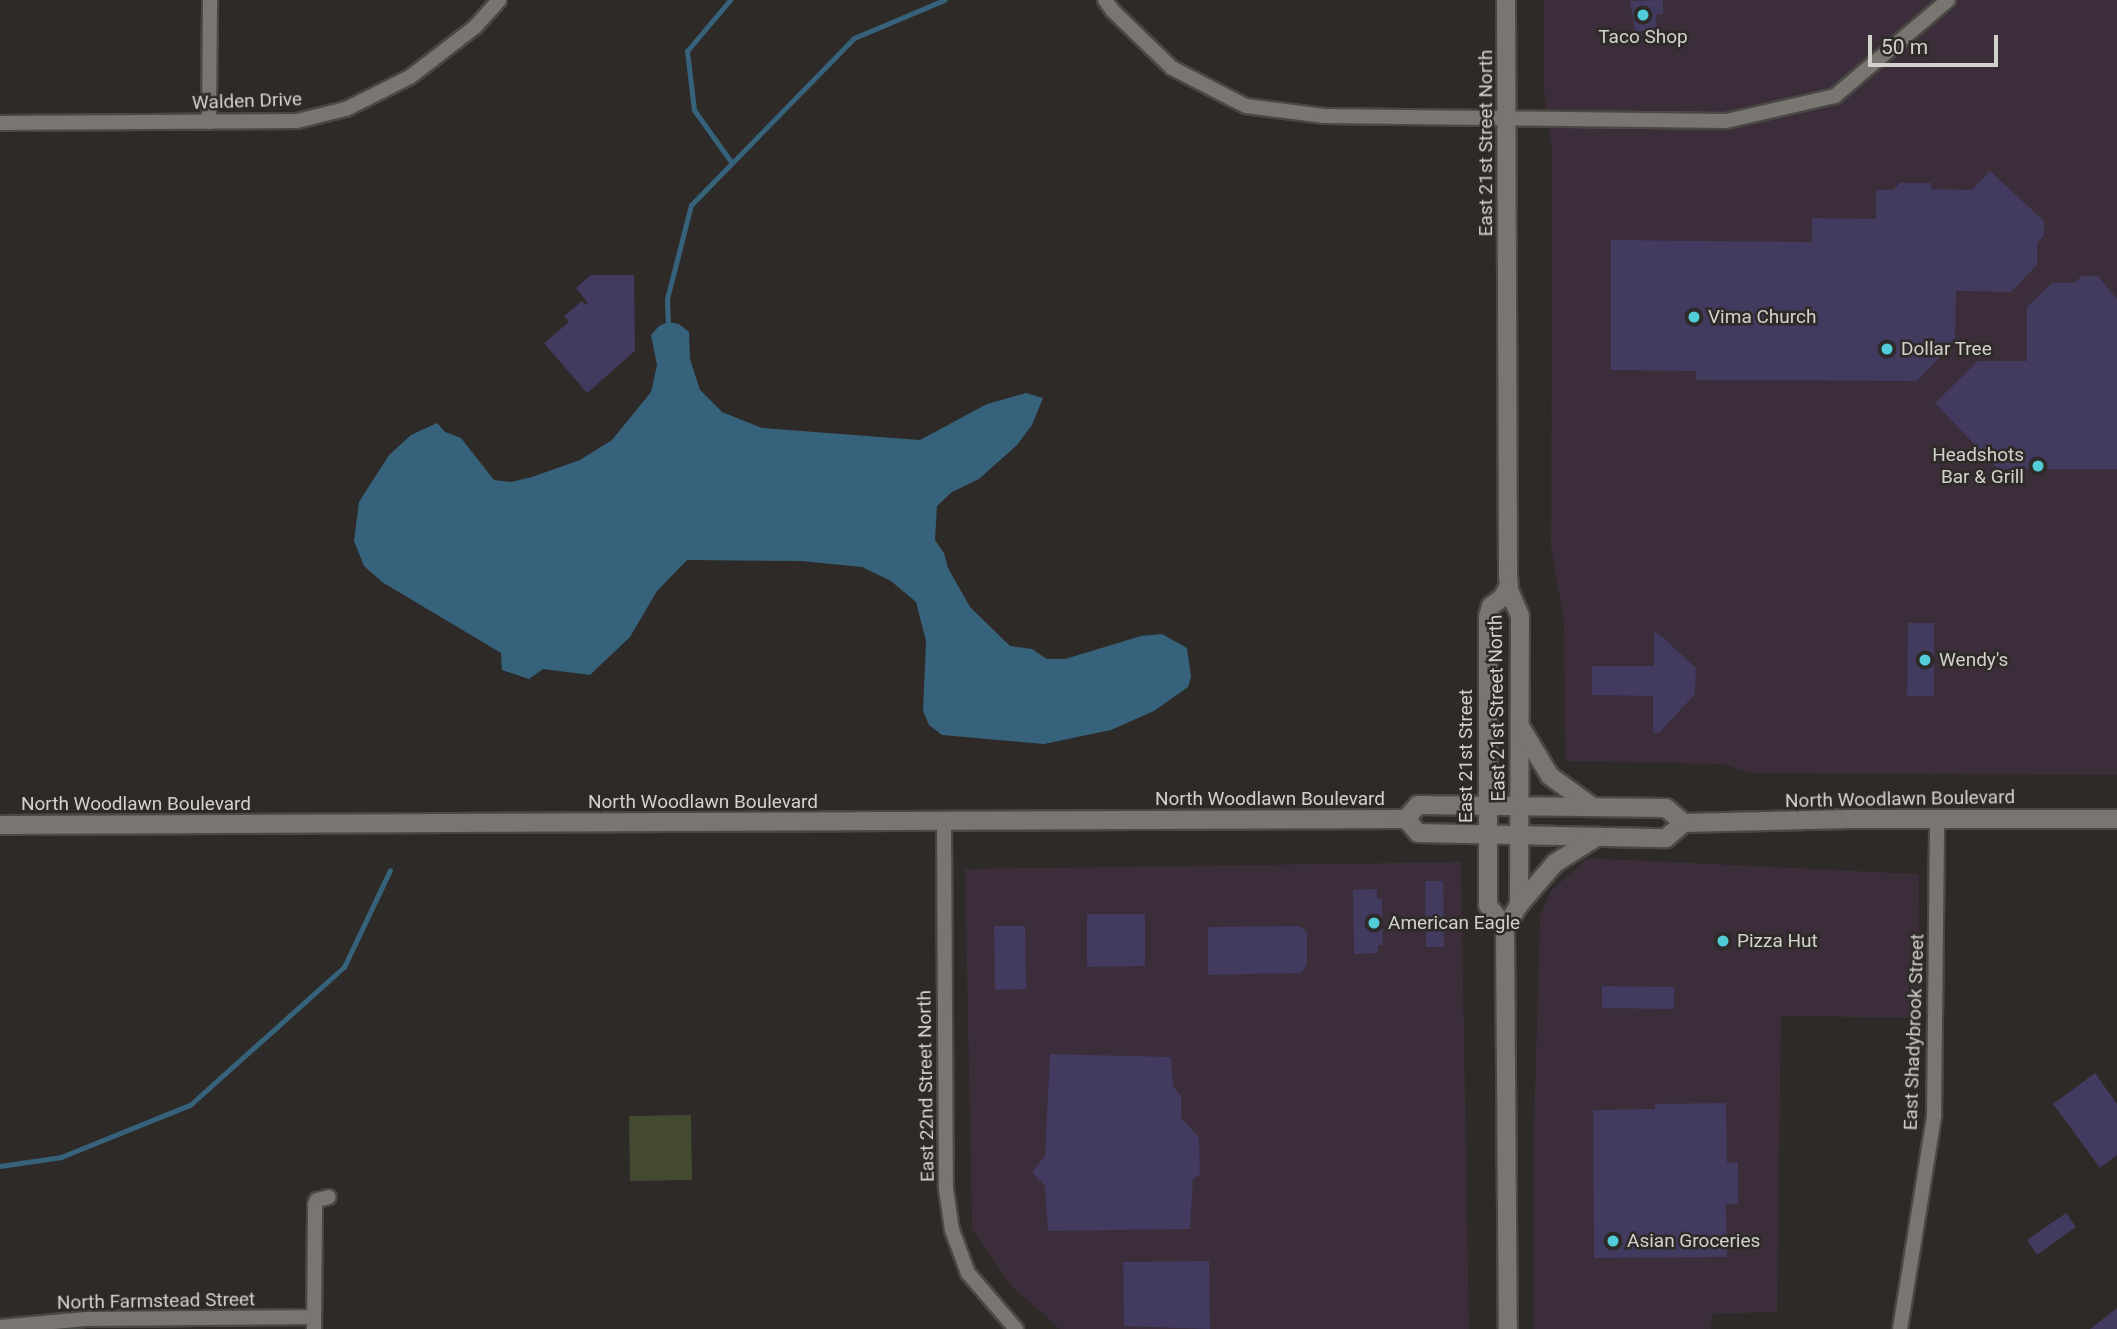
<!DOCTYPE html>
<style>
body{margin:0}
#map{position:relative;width:2117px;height:1329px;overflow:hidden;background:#2d2a27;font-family:Roboto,sans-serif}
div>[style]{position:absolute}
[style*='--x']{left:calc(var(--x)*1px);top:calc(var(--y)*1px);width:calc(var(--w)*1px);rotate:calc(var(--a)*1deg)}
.commercial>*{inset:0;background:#3b2d3a}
.green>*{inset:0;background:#434a31}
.water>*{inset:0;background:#37627b}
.stream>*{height:5px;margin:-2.5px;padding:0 2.5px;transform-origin:2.5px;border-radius:2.5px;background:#37627b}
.building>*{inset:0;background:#423a5f}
.roads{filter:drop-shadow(2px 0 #4a4845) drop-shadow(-2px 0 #4a4845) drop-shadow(0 2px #4a4845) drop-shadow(0 -2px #4a4845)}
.street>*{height:14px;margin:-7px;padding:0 7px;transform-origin:7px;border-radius:7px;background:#797571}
.secondary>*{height:18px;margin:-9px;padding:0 9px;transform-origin:9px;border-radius:9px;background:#797571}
.dots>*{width:19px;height:19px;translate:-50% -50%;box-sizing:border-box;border:4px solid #2d2a27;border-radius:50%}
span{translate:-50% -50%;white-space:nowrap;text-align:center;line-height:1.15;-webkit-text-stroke:5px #2d2a27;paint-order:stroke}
.poi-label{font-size:19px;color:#d3d1ce}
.left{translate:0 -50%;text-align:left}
.right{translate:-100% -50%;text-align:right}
.street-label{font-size:19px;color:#d3d1ce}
.scale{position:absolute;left:1868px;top:35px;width:130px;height:32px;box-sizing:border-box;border:4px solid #d3d1ce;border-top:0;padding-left:9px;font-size:21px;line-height:24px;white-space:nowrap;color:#d3d1ce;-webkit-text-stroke:5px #2d2a27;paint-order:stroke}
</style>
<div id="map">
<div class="commercial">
<i style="clip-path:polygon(1544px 0,2117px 0,2117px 775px,1753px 773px,1721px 764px,1565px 761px,1564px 623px,1551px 547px,1552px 152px,1544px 89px)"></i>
<i style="clip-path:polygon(1587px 858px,1919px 874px,1920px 1018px,1781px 1016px,1777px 1312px,1712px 1314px,1711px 1329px,1533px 1329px,1533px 1161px,1540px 916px,1550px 892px)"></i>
<i style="clip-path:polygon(1461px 862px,1469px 1329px,1060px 1329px,1013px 1288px,972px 1229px,965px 869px)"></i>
</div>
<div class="green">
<i style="clip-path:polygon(691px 1115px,692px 1180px,630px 1181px,629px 1116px)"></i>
</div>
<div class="water">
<i style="clip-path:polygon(668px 322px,679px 324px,689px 332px,690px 359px,700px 390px,722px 412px,762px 428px,920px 440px,987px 404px,1026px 393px,1043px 398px,1032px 425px,1017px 445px,979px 479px,952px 492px,937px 506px,935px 540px,944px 553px,948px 568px,970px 607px,1010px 646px,1032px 649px,1047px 659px,1065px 659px,1141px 636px,1162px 634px,1187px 648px,1191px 677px,1188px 687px,1154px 711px,1111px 730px,1044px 744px,942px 735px,929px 725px,923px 711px,926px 641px,916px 602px,891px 581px,862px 567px,801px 561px,687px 560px,657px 591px,630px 637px,590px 675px,543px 669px,529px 679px,502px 670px,501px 653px,382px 582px,364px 566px,354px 541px,359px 502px,389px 455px,411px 435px,437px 423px,445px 432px,461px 438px,494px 480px,511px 482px,532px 477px,580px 460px,612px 440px,651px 392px,657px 365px,651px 335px,659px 326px)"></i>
</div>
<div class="stream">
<i style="--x:730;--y:0;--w:67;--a:130.1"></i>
<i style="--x:687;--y:51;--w:59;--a:83.2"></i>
<i style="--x:694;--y:110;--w:65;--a:54.4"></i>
<i style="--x:668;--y:327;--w:28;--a:-92"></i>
<i style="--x:667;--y:299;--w:97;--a:-75.7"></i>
<i style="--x:691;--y:205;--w:233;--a:-45.7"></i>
<i style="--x:854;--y:38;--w:98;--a:-22.9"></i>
<i style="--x:0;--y:1166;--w:62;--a:-8.4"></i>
<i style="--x:61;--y:1157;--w:139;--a:-22"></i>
<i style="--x:190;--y:1105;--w:207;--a:-41.9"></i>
<i style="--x:344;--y:967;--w:107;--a:-64.6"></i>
</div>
<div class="building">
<i style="clip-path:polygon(1663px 0,1663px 14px,1656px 14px,1657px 31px,1635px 31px,1630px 1px)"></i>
<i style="clip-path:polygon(1990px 171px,2044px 221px,2044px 236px,2037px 243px,2037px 265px,2011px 292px,1956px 291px,1955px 341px,1917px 381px,1696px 380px,1696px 371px,1611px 370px,1611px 240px,1812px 242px,1812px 218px,1876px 219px,1876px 190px,1893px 190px,1900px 183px,1931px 183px,1931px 189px,1972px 190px)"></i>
<i style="clip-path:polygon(591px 275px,634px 275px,635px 351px,587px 393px,544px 343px,569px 322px,564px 316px,582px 301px,585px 305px,588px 303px,576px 288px)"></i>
<i style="clip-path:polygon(2082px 276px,2098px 276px,2117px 299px,2117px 469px,1998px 469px,1935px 403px,1978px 361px,2027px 361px,2027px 307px,2052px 283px,2074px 283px)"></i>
<i style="clip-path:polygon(1908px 623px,1934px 623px,1934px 696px,1907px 696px)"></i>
<i style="clip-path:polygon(1654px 633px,1658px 633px,1696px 668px,1695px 694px,1659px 733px,1653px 733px,1653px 696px,1592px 695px,1592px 666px,1654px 666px)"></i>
<i style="clip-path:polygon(1425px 881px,1443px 881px,1444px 947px,1426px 947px)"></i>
<i style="clip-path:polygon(1377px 889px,1377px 899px,1382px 899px,1383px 945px,1378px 945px,1378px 953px,1354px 954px,1353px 890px)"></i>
<i style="clip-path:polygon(1087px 914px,1145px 914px,1145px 966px,1087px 967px)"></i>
<i style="clip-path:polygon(994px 926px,1025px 926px,1026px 989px,995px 990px)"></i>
<i style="clip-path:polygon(1299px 926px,1307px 932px,1307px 965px,1301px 973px,1208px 975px,1208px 927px)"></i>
<i style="clip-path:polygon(1602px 986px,1674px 987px,1674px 1009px,1602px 1008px)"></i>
<i style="clip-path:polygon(1050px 1054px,1171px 1057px,1173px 1086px,1181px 1096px,1181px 1118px,1199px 1137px,1200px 1174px,1193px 1180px,1190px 1229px,1048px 1231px,1045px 1186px,1032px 1172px,1045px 1156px)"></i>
<i style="clip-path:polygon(2095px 1073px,2117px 1104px,2117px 1155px,2100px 1168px,2053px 1104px)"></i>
<i style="clip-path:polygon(1726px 1103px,1727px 1163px,1738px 1162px,1738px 1204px,1726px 1204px,1727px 1257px,1594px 1258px,1593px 1110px,1655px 1109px,1655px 1104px)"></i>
<i style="clip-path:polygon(2066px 1213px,2076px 1227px,2037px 1255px,2027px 1240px)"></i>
<i style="clip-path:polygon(1209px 1261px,1210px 1329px,1124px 1326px,1123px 1262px)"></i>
<i style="clip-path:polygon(2117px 1308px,2117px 1329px,2090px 1329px)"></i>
</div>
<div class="roads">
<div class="street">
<i style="--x:1105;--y:0;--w:14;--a:54"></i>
<i style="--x:1113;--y:11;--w:82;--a:44"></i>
<i style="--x:1172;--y:68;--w:83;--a:27.2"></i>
<i style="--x:1246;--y:106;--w:79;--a:7.3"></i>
<i style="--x:1324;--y:116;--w:402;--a:0.7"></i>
<i style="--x:1726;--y:121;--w:112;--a:-12.9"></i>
<i style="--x:1835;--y:96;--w:148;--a:-40.3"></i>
<i style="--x:209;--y:122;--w:122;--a:-89.5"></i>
<i style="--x:0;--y:123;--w:297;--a:-0.4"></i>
<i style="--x:297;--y:121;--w:50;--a:-13.8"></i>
<i style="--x:346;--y:109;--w:72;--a:-26.6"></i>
<i style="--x:410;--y:77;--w:82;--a:-37.6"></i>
<i style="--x:475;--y:27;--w:36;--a:-48"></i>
<i style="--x:944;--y:822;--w:367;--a:89.7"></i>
<i style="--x:946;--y:1189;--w:41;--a:81.7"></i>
<i style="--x:952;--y:1230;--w:46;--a:69.6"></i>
<i style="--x:968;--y:1273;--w:74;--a:49.4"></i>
<i style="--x:0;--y:1327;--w:86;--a:-5.3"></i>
<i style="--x:86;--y:1319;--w:228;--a:-0.5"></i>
<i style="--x:314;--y:1329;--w:125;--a:-89.5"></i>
<i style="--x:315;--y:1204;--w:4;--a:-63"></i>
<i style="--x:317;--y:1200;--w:12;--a:-14"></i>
<i style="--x:1900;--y:1329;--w:216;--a:-80.9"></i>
<i style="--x:1934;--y:1116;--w:297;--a:-89.4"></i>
</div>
<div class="secondary">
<i style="--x:1506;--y:0;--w:575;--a:89.8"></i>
<i style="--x:1508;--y:575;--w:15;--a:86"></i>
<i style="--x:1509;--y:590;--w:28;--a:67"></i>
<i style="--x:1520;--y:616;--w:289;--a:90.2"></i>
<i style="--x:1519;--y:905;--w:26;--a:122"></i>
<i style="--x:1505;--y:927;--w:402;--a:89.6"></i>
<i style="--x:1521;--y:728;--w:56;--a:58.9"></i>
<i style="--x:1550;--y:776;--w:49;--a:35.9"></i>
<i style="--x:1406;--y:819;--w:18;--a:49"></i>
<i style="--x:1418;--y:833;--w:248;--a:1.2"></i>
<i style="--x:1666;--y:838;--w:23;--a:-40"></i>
<i style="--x:1684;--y:823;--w:166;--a:-1.4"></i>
<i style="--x:1850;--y:819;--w:267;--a:0"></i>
<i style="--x:0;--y:825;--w:1399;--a:-0.25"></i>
<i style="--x:1399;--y:819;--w:7;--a:0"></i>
<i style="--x:1406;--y:819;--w:18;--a:-49"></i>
<i style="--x:1418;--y:805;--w:248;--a:0.7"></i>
<i style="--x:1666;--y:808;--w:23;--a:40"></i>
<i style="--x:1519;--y:905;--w:55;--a:-49.4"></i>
<i style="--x:1555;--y:863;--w:49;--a:-31.8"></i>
<i style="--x:1505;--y:927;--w:28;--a:-128"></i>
<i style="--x:1488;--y:905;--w:288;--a:-90"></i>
<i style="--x:1488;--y:617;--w:11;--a:-75"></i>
<i style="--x:1491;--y:606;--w:14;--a:-36"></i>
<i style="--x:1502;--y:598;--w:14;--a:-60"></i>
</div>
</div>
<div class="dots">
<i style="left:1643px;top:15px;background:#52ccd6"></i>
<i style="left:1694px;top:317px;background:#52ccd6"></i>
<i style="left:1887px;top:349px;background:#52ccd6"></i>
<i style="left:2038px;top:466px;background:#52ccd6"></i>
<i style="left:1925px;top:660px;background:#52ccd6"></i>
<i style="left:1374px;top:923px;background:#52ccd6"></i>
<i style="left:1723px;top:941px;background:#52ccd6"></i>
<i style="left:1613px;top:1241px;background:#52ccd6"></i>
</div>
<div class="poi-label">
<span style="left:1643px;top:37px">Taco Shop</span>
<span class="left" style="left:1708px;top:317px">Vima Church</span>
<span class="left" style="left:1901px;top:349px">Dollar Tree</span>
<span class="right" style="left:2024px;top:466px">Headshots<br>Bar &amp; Grill</span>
<span class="left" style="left:1939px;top:660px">Wendy's</span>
<span class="left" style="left:1388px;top:923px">American Eagle</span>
<span class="left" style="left:1737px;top:941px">Pizza Hut</span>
<span class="left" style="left:1627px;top:1241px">Asian Groceries</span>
</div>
<div class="street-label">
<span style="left:247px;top:101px;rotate:-2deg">Walden Drive</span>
<span style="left:1486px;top:143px;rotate:-90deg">East 21st Street North</span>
<span style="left:1497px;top:708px;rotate:-91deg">East 21st Street North</span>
<span style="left:1466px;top:756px;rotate:-90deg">East 21st Street</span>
<span style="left:1270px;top:799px">North Woodlawn Boulevard</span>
<span style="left:1900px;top:799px;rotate:-1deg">North Woodlawn Boulevard</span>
<span style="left:703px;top:802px">North Woodlawn Boulevard</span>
<span style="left:136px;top:804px">North Woodlawn Boulevard</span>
<span style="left:1914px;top:1032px;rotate:-88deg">East Shadybrook Street</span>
<span style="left:926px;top:1086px;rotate:-91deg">East 22nd Street North</span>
<span style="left:156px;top:1301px;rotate:-1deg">North Farmstead Street</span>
</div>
<div class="scale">50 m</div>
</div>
